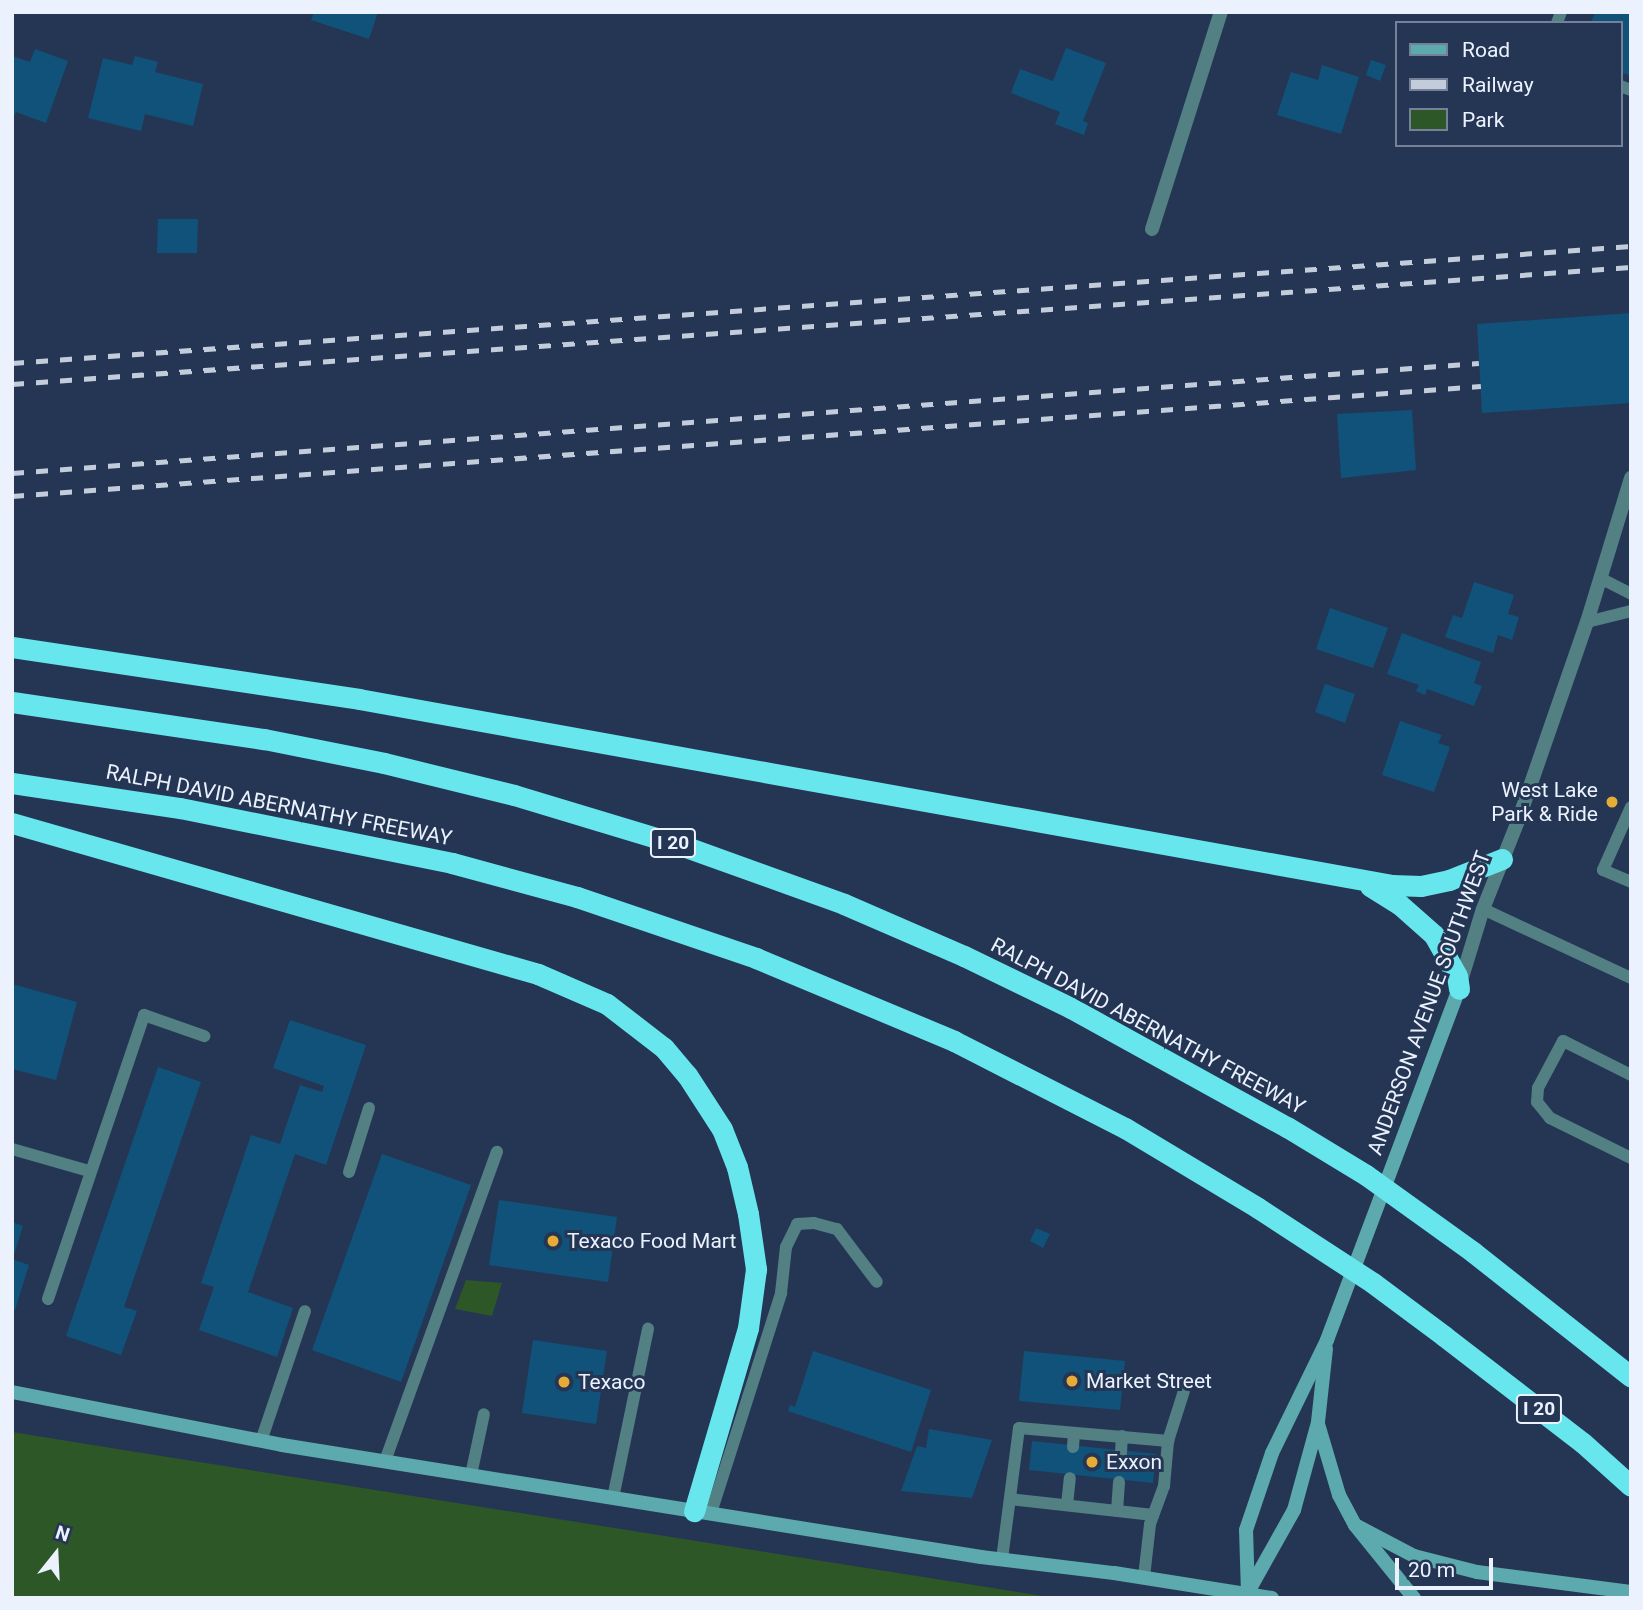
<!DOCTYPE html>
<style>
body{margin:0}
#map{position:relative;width:1643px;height:1610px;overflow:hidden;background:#253654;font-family:Roboto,sans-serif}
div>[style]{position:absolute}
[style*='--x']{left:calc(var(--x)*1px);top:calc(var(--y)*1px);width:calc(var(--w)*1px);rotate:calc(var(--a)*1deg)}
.green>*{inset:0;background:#2e5727}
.building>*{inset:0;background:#10527a}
.service>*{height:12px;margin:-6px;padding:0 6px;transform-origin:6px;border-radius:6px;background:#528083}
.minor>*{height:14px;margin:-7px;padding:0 7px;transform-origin:7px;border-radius:7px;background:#528083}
.tertiary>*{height:14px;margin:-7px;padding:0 7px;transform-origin:7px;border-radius:7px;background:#528083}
.secondary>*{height:14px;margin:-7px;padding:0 7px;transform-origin:7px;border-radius:7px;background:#5ca9ae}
.motorway>*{height:21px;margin:-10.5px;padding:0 10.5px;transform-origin:10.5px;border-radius:10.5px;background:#67e6ee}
.rail>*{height:5px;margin-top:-2.5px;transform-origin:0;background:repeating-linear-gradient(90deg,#c3ccdb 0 12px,transparent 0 24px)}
.motorway-bridge>*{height:21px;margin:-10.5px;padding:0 10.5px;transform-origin:10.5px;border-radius:10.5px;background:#67e6ee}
.dots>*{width:19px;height:19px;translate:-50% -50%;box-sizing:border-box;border:4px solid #253654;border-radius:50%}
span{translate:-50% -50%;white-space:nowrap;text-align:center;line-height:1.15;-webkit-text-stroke:6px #253654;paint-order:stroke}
.shield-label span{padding:2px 5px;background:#253654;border:2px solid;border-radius:5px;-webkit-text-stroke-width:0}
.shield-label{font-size:19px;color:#ebf2fe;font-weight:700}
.poi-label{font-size:21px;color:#ebf2fe}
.right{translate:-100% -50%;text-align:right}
.left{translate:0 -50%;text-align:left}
.street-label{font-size:21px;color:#ebf2fe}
.frame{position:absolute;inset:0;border:14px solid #ebf2fe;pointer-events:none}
.legend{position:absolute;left:1395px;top:21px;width:228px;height:126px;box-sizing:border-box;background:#253654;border:2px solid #748198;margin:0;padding:9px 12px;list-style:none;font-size:21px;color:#ebf2fe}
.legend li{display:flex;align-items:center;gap:14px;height:35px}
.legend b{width:35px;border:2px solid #748198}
.north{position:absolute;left:21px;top:1519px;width:70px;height:70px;-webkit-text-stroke:5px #253654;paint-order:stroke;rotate:18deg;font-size:19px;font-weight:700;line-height:28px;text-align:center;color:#ebf2fe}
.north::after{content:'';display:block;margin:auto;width:24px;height:32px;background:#ebf2fe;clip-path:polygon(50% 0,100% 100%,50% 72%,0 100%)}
.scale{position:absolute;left:1395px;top:1558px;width:98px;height:32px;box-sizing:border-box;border:4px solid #ebf2fe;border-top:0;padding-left:9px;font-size:21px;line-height:24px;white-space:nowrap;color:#ebf2fe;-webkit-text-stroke:5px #253654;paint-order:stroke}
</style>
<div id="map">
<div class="green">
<i style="clip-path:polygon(466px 1280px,502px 1283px,492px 1316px,455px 1309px)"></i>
<i style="clip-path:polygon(12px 1432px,136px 1452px,1055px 1598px,12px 1598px)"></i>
</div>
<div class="building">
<i style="clip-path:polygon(314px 12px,378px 12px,369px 39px,311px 20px)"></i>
<i style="clip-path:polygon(1595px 12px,1631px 12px,1631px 76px,1620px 72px,1620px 23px,1591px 23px)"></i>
<i style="clip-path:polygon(1066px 48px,1106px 63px,1083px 121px,1088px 123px,1084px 135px,1055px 124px,1060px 112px,1011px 93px,1020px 69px,1053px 81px)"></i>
<i style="clip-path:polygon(35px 49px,68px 61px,46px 123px,16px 112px,12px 121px,12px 56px,30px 62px)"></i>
<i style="clip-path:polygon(135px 56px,158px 62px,155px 72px,203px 84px,193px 126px,145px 114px,141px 131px,88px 118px,103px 58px,132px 65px)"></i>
<i style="clip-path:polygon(1371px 60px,1386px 65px,1380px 81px,1366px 75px)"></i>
<i style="clip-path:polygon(1322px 65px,1359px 77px,1341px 134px,1277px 115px,1291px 72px,1318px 80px)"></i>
<i style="clip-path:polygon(158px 219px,198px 219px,197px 253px,157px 253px)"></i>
<i style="clip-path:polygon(1631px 313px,1631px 403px,1482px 413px,1477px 324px)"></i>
<i style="clip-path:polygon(1412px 410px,1416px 470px,1341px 478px,1337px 414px)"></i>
<i style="clip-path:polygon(1474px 582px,1514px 595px,1508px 614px,1519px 617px,1512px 640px,1498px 635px,1493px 653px,1445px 637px,1453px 615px,1462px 618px)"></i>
<i style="clip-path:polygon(1330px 608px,1388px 628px,1373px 668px,1316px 649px)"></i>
<i style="clip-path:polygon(1402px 633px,1481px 662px,1474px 683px,1482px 686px,1474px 706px,1427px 689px,1425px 695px,1416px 691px,1419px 685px,1387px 674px)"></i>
<i style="clip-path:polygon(1325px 684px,1355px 694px,1345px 723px,1315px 712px)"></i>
<i style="clip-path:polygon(1400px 721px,1442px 735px,1438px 743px,1450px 747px,1434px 792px,1382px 775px)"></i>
<i style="clip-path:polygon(12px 984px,77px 1002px,56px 1080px,12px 1069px)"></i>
<i style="clip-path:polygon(290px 1020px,366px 1045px,326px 1165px,295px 1154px,248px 1292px,293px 1308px,277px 1357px,199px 1330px,214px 1287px,201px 1283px,251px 1135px,280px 1144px,300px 1085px,322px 1092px,324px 1086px,273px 1068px)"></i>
<i style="clip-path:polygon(158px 1067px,201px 1082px,124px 1307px,137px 1311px,121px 1355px,66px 1336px)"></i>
<i style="clip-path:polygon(382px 1154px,471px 1185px,401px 1382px,312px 1350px)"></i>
<i style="clip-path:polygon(499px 1200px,617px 1217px,608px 1282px,489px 1265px)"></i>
<i style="clip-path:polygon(12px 1222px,23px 1226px,13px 1258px,12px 1258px)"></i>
<i style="clip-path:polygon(1036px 1228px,1050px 1234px,1043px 1248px,1030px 1241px)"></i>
<i style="clip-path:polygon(12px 1259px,29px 1265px,15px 1310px,12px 1309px)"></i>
<i style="clip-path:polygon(533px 1340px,607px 1351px,596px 1424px,522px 1413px)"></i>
<i style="clip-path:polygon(813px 1351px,931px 1390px,911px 1452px,788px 1411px,790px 1405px,795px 1407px)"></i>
<i style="clip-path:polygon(1024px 1351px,1125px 1361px,1120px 1410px,1019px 1401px)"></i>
<i style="clip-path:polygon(929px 1429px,992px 1440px,972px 1498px,901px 1491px,917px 1446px,926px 1448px)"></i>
<i style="clip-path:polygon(1032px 1441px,1156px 1454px,1153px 1483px,1029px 1470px)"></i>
</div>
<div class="service">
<i style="--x:1557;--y:23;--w:12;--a:-70"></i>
<i style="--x:1620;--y:86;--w:12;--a:20"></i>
<i style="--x:1602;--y:579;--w:33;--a:27"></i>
<i style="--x:1587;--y:622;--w:45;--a:-14"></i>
<i style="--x:1631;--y:807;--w:69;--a:114"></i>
<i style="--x:1603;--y:870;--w:30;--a:23"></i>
<i style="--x:1483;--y:909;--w:163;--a:25"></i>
<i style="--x:1631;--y:1075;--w:76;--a:-153.4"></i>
<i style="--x:1563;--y:1041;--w:53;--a:118"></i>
<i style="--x:1538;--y:1088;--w:14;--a:94"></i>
<i style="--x:1537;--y:1102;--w:21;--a:51"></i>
<i style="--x:1550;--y:1118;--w:90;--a:26.3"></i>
<i style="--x:12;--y:1149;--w:80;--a:15.9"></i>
<i style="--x:349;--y:1172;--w:67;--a:-72.6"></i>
<i style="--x:48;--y:1299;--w:300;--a:-71.3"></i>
<i style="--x:144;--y:1015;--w:64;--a:19.3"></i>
<i style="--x:261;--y:1441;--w:137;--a:-71.3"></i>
<i style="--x:1073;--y:1447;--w:14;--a:-86"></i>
<i style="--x:1121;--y:1453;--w:17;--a:-87"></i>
<i style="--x:385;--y:1461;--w:329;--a:-70.1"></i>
<i style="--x:471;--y:1475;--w:62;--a:-78"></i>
<i style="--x:613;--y:1498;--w:173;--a:-78.3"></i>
<i style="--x:1010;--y:1499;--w:144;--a:6.4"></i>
<i style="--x:1067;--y:1505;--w:27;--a:-84"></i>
<i style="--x:1117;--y:1511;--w:29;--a:-86"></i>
<i style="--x:711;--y:1513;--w:231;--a:-72.3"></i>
<i style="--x:781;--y:1293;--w:46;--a:-83.8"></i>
<i style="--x:786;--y:1247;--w:25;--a:-64"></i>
<i style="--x:797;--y:1224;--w:17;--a:-3"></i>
<i style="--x:814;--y:1223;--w:24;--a:15"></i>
<i style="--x:837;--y:1229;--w:66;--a:53"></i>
<i style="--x:1002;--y:1559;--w:132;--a:-82.6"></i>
<i style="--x:1019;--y:1428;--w:150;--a:5"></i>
<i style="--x:1168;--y:1441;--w:52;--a:-72.3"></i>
<i style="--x:1144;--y:1577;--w:53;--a:-83.5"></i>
<i style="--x:1150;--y:1524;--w:40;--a:-69.8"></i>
<i style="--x:1164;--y:1486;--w:45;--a:-84.9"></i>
</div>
<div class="minor">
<i style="--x:1152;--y:229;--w:228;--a:-72.4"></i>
</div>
<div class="tertiary">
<i style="--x:1460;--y:984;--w:78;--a:-73"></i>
<i style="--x:1483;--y:909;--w:95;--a:-68.3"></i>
<i style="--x:1518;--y:821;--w:211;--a:-70.9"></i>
<i style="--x:1587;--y:622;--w:151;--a:-73"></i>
</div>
<div class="secondary">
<i style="--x:12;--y:1392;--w:275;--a:11.1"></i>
<i style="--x:282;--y:1445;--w:708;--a:9.1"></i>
<i style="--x:981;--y:1557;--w:134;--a:6.9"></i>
<i style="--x:1114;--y:1573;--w:160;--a:9"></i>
<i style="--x:1318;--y:1424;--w:74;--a:73.5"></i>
<i style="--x:1339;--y:1495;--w:34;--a:62"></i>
<i style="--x:1355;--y:1525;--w:94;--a:51.1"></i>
<i style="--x:1355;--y:1525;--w:67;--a:27.7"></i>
<i style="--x:1414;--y:1556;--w:65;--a:14.3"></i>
<i style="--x:1477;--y:1572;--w:155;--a:7.4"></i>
<i style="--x:1248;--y:1592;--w:94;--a:-60.7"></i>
<i style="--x:1294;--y:1510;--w:91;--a:-74.7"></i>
<i style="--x:1318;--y:1422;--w:74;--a:-83.8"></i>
<i style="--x:1248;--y:1593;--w:63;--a:-91.8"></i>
<i style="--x:1246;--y:1530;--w:81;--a:-71.3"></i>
<i style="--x:1272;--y:1453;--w:126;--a:-64"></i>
<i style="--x:1327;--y:1340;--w:375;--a:-69.4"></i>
</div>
<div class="motorway">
<i style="--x:12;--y:647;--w:351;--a:8.5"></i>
<i style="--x:359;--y:699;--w:1050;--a:10.21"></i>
<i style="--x:1392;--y:885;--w:29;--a:2"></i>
<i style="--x:1421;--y:886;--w:29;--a:-12"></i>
<i style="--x:1449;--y:880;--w:57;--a:-21.6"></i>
<i style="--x:12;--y:702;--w:255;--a:8.4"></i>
<i style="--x:264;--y:739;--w:122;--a:11.3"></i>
<i style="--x:384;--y:763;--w:134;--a:13.8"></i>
<i style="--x:514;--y:795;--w:180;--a:16.8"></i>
<i style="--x:686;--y:847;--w:168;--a:19.8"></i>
<i style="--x:844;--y:904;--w:131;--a:23.4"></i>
<i style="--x:964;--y:956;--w:119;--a:25.9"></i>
<i style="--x:1071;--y:1008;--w:247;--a:28.9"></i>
<i style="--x:12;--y:783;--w:170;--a:8.5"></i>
<i style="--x:180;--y:808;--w:278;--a:11.4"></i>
<i style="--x:452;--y:863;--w:130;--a:15.2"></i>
<i style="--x:577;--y:897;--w:189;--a:18.8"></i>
<i style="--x:756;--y:958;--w:215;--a:22.7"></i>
<i style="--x:954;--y:1041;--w:192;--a:27"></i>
<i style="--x:1125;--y:1128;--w:155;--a:31"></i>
<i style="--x:12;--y:823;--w:547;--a:16.02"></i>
<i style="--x:538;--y:974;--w:75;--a:23.5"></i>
<i style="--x:607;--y:1004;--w:72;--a:37.7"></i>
<i style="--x:664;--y:1048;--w:35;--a:50"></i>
<i style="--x:687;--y:1075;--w:64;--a:57.1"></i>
<i style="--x:722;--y:1129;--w:41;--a:68.5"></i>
<i style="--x:737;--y:1167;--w:48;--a:76.8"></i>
<i style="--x:748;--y:1214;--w:56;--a:81.7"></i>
<i style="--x:756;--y:1269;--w:60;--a:97.7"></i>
<i style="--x:748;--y:1328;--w:191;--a:106.4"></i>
<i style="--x:1370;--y:886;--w:34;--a:32"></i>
<i style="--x:1399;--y:904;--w:47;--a:41.5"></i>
<i style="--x:1434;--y:935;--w:47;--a:60.7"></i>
<i style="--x:1457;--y:976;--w:13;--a:81"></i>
<i style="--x:1473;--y:1252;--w:201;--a:38.3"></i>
<i style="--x:1444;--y:1336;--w:175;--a:37.6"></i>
<i style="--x:1583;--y:1443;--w:64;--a:41.9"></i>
</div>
<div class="rail">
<i style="--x:12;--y:363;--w:1623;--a:-4.13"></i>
<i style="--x:12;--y:384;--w:1623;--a:-4.13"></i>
<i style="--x:12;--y:473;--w:1471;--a:-4.29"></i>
<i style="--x:12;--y:496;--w:1473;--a:-4.28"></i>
</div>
<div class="motorway-bridge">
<i style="--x:1287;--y:1127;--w:92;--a:31.3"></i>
<i style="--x:1366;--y:1175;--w:132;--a:35.7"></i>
<i style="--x:1258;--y:1208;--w:137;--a:33.1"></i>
<i style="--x:1373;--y:1283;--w:89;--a:36.7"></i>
</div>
<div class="dots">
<i style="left:1612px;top:802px;background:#e6ac36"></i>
<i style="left:553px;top:1241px;background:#e6ac36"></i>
<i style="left:1072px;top:1381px;background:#e6ac36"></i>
<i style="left:564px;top:1382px;background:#e6ac36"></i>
<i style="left:1092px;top:1462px;background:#e6ac36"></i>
</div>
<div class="shield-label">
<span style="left:673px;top:843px">I 20</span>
<span style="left:1539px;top:1409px">I 20</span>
</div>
<div class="poi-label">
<span class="right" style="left:1598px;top:802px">West Lake<br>Park &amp; Ride</span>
<span class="left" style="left:567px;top:1241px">Texaco Food Mart</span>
<span class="left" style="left:1086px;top:1381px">Market Street</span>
<span class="left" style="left:578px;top:1382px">Texaco</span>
<span class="left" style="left:1106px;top:1462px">Exxon</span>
</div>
<div class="street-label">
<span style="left:279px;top:805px;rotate:11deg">RALPH DAVID ABERNATHY FREEWAY</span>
<span style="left:1429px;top:1003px;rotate:-70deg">ANDERSON AVENUE SOUTHWEST</span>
<span style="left:1148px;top:1026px;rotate:28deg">RALPH DAVID ABERNATHY FREEWAY</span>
</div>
<div class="frame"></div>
<ul class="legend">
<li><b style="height:9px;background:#5ca9ae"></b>Road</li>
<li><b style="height:9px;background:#c3ccdb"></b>Railway</li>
<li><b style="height:19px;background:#2e5727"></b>Park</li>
</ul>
<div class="north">N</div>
<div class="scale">20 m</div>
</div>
